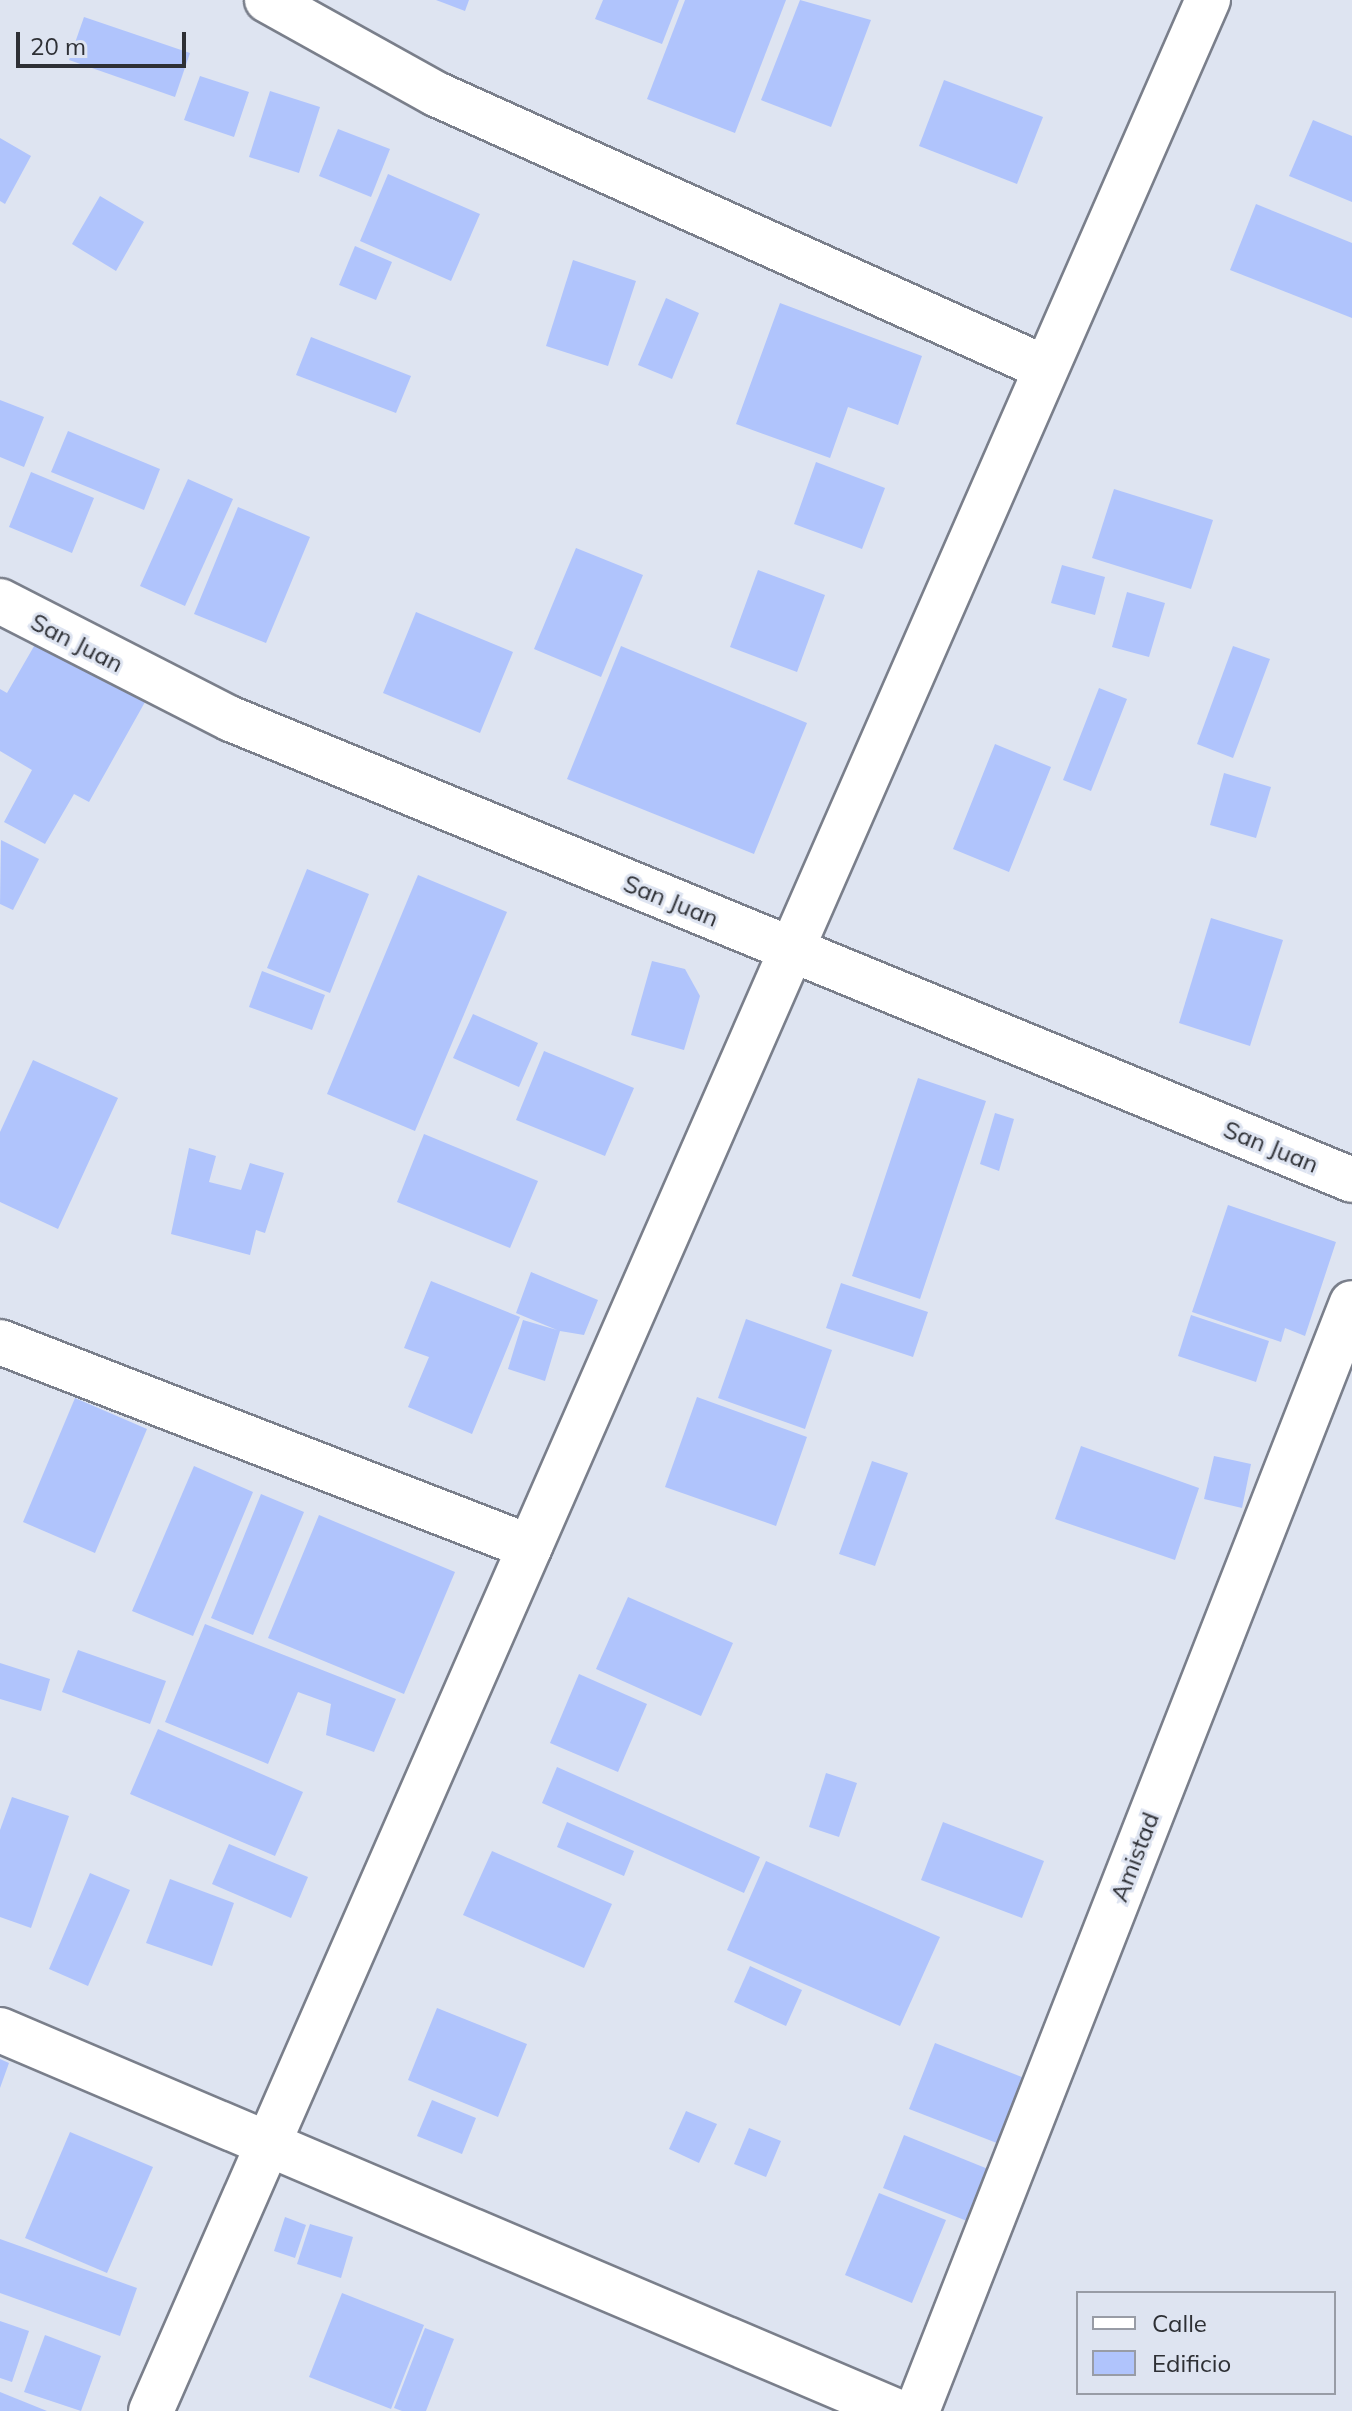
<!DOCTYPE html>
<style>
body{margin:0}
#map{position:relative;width:1352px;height:2411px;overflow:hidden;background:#dee4f1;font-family:Mulish,sans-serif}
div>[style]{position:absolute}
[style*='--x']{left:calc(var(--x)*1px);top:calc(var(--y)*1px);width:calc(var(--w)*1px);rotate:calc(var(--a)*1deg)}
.building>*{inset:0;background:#b0c4fc}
.roads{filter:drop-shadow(2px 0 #7a7f8b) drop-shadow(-2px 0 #7a7f8b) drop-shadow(0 2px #7a7f8b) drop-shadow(0 -2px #7a7f8b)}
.street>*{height:44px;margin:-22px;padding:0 22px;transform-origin:22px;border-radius:22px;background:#fff}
span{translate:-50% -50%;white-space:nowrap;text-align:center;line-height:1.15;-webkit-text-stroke:6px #dee4f1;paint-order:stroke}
.street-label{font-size:24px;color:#2e3035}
.legend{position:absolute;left:1076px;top:2291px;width:260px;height:104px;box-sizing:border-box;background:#dee4f1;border:2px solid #989ca6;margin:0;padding:10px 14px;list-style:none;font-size:24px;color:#2e3035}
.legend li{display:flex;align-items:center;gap:16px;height:40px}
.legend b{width:40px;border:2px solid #989ca6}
.scale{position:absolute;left:16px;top:32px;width:170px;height:36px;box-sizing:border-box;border:4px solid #2e3035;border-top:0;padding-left:10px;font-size:24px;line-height:28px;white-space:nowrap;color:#2e3035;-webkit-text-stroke:6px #dee4f1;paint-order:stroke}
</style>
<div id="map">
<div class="building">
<i style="clip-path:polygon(436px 0,469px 0,465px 11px)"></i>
<i style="clip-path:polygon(603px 0,679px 0,662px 44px,595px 19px)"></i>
<i style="clip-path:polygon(685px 0,786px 0,735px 133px,647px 99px)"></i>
<i style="clip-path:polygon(800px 0,871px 20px,831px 127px,761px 100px)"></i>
<i style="clip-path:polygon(84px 17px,190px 53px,175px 97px,69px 60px)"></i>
<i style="clip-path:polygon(200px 76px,249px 92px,234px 137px,184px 120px)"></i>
<i style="clip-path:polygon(944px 80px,1043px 117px,1017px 184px,919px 146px)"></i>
<i style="clip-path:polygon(270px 91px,320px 107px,299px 173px,249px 157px)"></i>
<i style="clip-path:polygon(1313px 120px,1352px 136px,1352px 202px,1289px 176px)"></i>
<i style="clip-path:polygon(338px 129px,390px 149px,371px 197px,319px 176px)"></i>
<i style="clip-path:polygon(0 138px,31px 156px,5px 204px,0 201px)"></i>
<i style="clip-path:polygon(388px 174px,480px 214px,451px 281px,360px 241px)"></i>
<i style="clip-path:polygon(100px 196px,144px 222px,116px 271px,72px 244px)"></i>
<i style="clip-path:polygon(1256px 204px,1352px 243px,1352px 318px,1230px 270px)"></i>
<i style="clip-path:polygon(355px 246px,392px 262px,376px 300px,339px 285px)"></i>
<i style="clip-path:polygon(573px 260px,636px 281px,608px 366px,546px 346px)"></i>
<i style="clip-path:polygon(666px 298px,699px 313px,672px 379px,638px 365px)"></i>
<i style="clip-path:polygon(780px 303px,922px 356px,898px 425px,848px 407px,830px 458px,736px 424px)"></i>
<i style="clip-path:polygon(311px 337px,411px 376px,396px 413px,296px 375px)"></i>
<i style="clip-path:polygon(0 400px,44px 417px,24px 467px,0 457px)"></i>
<i style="clip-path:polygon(68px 431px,160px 469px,144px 510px,51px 472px)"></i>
<i style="clip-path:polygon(816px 462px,885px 488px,862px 549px,794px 524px)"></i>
<i style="clip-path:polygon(31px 472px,94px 498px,72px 553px,9px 527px)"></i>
<i style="clip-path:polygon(188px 479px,233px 499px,185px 606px,140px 586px)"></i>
<i style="clip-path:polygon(1114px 489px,1213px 520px,1191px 589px,1092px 558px)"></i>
<i style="clip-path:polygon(238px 507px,310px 537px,266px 643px,194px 614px)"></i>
<i style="clip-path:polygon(576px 548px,643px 575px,601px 677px,534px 649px)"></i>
<i style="clip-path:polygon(1062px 565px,1105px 577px,1095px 615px,1051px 603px)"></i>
<i style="clip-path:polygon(758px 570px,825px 595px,797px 672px,730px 647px)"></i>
<i style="clip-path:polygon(1127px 592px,1165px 603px,1149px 657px,1112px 647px)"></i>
<i style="clip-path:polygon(416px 612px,513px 652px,480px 733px,383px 693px)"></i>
<i style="clip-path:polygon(37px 641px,145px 702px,89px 802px,74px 794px,45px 844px,4px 822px,32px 770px,0 751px,0 689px,7px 693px)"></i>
<i style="clip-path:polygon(621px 646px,807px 723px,754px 854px,567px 779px)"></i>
<i style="clip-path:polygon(1233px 646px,1270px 659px,1233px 758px,1197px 744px)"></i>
<i style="clip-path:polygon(1099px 688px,1127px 699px,1091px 791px,1063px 780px)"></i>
<i style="clip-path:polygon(995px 744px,1051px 767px,1009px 872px,953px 849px)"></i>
<i style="clip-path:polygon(1224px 773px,1271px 787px,1256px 838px,1210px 825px)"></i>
<i style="clip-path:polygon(1px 840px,39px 859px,13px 910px,0 904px)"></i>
<i style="clip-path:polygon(307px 869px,369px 894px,330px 993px,267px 968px)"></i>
<i style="clip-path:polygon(418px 875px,507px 912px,415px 1131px,327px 1094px)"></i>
<i style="clip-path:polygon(1211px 918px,1283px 940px,1250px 1046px,1179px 1023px)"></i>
<i style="clip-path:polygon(652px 961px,685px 969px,700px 996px,684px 1050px,631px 1035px)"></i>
<i style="clip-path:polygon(262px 971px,325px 995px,312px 1030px,249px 1007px)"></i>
<i style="clip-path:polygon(473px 1014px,538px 1043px,519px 1087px,453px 1058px)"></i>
<i style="clip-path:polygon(544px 1051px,634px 1088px,605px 1156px,516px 1120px)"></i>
<i style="clip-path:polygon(33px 1060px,118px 1098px,58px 1229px,0 1202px,0 1132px)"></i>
<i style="clip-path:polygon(918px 1078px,986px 1101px,920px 1299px,852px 1276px)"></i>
<i style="clip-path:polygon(995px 1113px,1014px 1119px,999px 1171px,980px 1164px)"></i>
<i style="clip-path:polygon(424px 1134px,538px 1181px,510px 1248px,397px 1202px)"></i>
<i style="clip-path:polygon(189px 1148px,216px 1156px,209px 1182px,241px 1190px,250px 1163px,284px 1173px,265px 1233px,256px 1230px,250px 1255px,171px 1234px)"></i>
<i style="clip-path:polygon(1228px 1205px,1336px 1242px,1305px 1336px,1285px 1328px,1281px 1342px,1192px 1312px)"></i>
<i style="clip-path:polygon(531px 1272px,598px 1300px,584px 1335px,560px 1331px,545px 1381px,508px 1369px,523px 1320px,557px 1330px,516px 1313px)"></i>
<i style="clip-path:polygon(431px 1281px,520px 1317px,472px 1434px,408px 1407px,429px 1357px,404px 1348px)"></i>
<i style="clip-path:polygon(841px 1283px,928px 1312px,913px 1357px,826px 1328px)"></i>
<i style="clip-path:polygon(1191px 1315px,1269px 1341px,1256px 1382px,1178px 1356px)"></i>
<i style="clip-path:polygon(746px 1319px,832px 1350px,805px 1429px,718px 1398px)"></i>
<i style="clip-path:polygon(697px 1397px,807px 1437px,776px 1526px,665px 1487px)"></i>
<i style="clip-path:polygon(75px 1398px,147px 1429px,95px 1553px,23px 1522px)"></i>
<i style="clip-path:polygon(1081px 1446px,1199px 1488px,1175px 1560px,1055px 1519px)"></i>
<i style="clip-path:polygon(1214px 1456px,1251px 1464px,1242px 1508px,1204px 1499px)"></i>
<i style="clip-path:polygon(872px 1461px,908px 1473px,875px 1566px,839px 1554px)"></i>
<i style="clip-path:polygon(194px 1466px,253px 1492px,193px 1636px,132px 1611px)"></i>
<i style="clip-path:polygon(261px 1494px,304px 1512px,253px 1635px,211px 1618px)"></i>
<i style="clip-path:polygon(319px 1515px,455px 1572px,404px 1694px,268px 1638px)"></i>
<i style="clip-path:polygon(628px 1597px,733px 1643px,701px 1716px,596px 1669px)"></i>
<i style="clip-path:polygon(205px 1624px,396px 1699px,374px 1752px,326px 1735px,331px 1704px,298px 1692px,268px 1764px,165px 1722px)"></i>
<i style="clip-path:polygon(78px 1650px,166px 1681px,150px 1724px,62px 1692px)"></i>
<i style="clip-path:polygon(0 1663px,50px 1679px,41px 1711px,0 1699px)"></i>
<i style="clip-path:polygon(579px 1674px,647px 1704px,618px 1772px,550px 1743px)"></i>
<i style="clip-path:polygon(158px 1729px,303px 1792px,275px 1856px,130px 1794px)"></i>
<i style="clip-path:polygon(557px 1767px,760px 1857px,744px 1893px,542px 1803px)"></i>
<i style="clip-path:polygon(826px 1773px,857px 1783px,839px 1837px,809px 1827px)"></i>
<i style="clip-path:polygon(12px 1797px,69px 1816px,31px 1928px,0 1917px,0 1830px)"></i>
<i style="clip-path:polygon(567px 1822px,634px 1851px,624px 1876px,557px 1847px)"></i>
<i style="clip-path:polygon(943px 1822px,1044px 1861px,1022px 1918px,921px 1880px)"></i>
<i style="clip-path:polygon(229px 1844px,308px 1877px,291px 1918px,212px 1884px)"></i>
<i style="clip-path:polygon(492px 1851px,612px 1904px,584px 1968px,463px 1915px)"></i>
<i style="clip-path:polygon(766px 1861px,940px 1937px,900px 2026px,727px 1950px)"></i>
<i style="clip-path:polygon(90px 1873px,130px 1890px,88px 1986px,49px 1969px)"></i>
<i style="clip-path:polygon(170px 1879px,234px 1903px,212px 1966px,146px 1943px)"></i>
<i style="clip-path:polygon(750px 1966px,802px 1990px,786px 2026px,734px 2002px)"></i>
<i style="clip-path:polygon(437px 2008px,527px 2044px,498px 2117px,408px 2080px)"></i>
<i style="clip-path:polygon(935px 2043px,1027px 2079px,1002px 2145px,909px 2109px)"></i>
<i style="clip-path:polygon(0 2059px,9px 2063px,0 2088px)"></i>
<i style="clip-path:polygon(432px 2100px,476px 2118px,462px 2154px,417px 2136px)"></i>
<i style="clip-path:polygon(686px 2111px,717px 2124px,699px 2163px,669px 2149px)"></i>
<i style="clip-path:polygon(749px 2128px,781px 2141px,766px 2177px,734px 2164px)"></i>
<i style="clip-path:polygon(70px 2132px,153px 2167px,107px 2273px,25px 2238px)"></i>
<i style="clip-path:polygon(904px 2135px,988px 2169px,967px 2221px,883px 2188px)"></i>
<i style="clip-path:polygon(879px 2193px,946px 2220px,912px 2303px,845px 2275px)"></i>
<i style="clip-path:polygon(285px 2217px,306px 2225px,295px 2258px,274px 2251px)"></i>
<i style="clip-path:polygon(310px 2224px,353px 2237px,341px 2278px,297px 2264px)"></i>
<i style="clip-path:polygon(0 2239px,137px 2288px,120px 2336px,0 2293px)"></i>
<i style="clip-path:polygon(342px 2293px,424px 2325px,391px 2409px,309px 2377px)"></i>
<i style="clip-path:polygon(0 2321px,29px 2331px,12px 2382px,0 2378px)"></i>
<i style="clip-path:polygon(425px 2328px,454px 2339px,426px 2411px,402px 2411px,394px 2408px)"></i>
<i style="clip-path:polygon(45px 2335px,101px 2356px,81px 2411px,24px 2392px)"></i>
<i style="clip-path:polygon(0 2392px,47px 2411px,0 2411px)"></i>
</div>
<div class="roads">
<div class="street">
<i style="--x:267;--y:0;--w:193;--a:29.1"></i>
<i style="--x:436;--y:94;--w:663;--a:24.21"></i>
<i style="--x:0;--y:601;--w:259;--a:27.1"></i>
<i style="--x:231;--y:719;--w:1212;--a:22.35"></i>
<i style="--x:0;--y:1342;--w:568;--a:21.15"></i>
<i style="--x:0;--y:2030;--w:974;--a:23.04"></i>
<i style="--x:151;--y:2411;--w:2633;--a:-66.33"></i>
<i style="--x:917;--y:2411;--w:1190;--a:-68.57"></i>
</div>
</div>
<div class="street-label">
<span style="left:77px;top:643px;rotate:27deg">San Juan</span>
<span style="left:671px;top:901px;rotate:22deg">San Juan</span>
<span style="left:1271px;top:1147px;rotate:22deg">San Juan</span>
<span style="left:1135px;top:1857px;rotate:-69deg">Amistad</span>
</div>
<ul class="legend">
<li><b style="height:10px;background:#fff"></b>Calle</li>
<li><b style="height:22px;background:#b0c4fc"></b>Edificio</li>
</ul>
<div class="scale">20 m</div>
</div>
